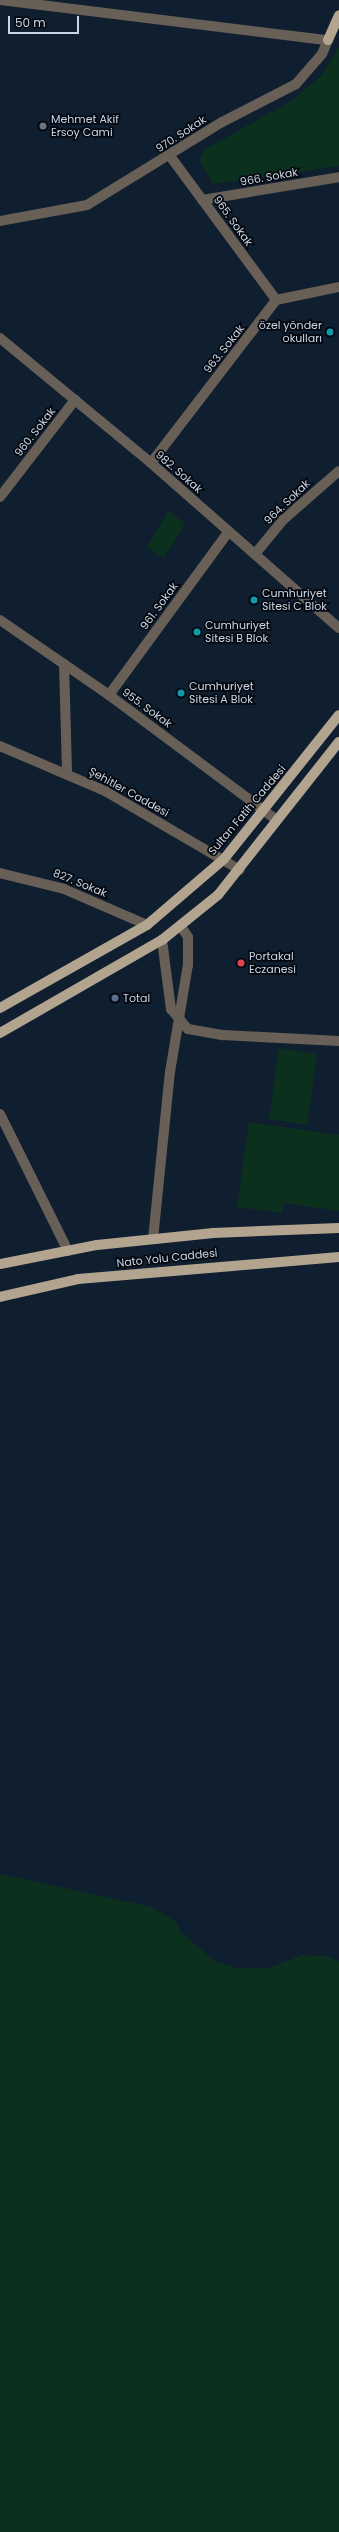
<!DOCTYPE html>
<meta charset="utf-8">
<style>
body{margin:0}
#map{position:relative;width:339px;height:2532px;overflow:hidden;background:#101f30;font-family:Poppins,sans-serif}
div>[style]{position:absolute}
[style*='--x']{left:calc(var(--x)*1px);top:calc(var(--y)*1px);width:calc(var(--w)*1px);rotate:calc(var(--a)*1deg)}
.green>*{inset:0;background:#0b301d}
.minor>*{height:10px;margin:-5px;padding:0 5px;transform-origin:5px;border-radius:5px;background:#686057}
.major>*{height:10px;margin:-5px;padding:0 5px;transform-origin:5px;border-radius:5px;background:#b3a490}
.dots>*{width:11px;height:11px;translate:-50% -50%;box-sizing:border-box;border:2px solid #040810;border-radius:50%}
span{translate:-50% -50%;white-space:nowrap;text-align:center;line-height:1.15;-webkit-text-stroke:3.5px #040810;paint-order:stroke}
.poi-label{font-size:11px;color:#ccd6e2}
.left{translate:0 -50%;text-align:left}
.right{translate:-100% -50%;text-align:right}
.street-label{font-size:11px;color:#ccd6e2}
.scale{position:absolute;left:8px;top:16px;width:71px;height:18px;box-sizing:border-box;border:2px solid #ccd6e2;border-top:0;padding-left:5px;font-size:12px;line-height:14px;white-space:nowrap;color:#ccd6e2;-webkit-text-stroke:3px #040810;paint-order:stroke}
</style>
<div id="map">
<div class="green">
<i style="clip-path:polygon(339px 47px,339px 166px,213px 184px,199px 160px,204px 150px,293px 100px,321px 76px)"></i>
<i style="clip-path:polygon(168px 511px,186px 524px,163px 558px,147px 547px)"></i>
<i style="clip-path:polygon(279px 1048px,317px 1054px,307px 1125px,269px 1119px)"></i>
<i style="clip-path:polygon(249px 1122px,339px 1135px,339px 1211px,284px 1203px,282px 1213px,237px 1207px)"></i>
<i style="clip-path:polygon(0 1874px,152px 1907px,176px 1922px,182px 1933px,213px 1960px,237px 1968px,269px 1968px,302px 1955px,327px 1956px,339px 1961px,339px 2532px,0 2532px)"></i>
</div>
<div class="minor">
<i style="--x:0;--y:0;--w:330;--a:7"></i>
<i style="--x:328;--y:40;--w:15;--a:113"></i>
<i style="--x:322;--y:54;--w:40;--a:131"></i>
<i style="--x:296;--y:84;--w:83;--a:152.8"></i>
<i style="--x:222;--y:122;--w:158;--a:148.4"></i>
<i style="--x:87;--y:205;--w:88;--a:169.6"></i>
<i style="--x:170;--y:156;--w:179;--a:53.6"></i>
<i style="--x:202;--y:200;--w:139;--a:-9.5"></i>
<i style="--x:0;--y:338;--w:196;--a:39.6"></i>
<i style="--x:151;--y:463;--w:250;--a:41.3"></i>
<i style="--x:151;--y:463;--w:205;--a:-52.5"></i>
<i style="--x:276;--y:300;--w:64;--a:-11.7"></i>
<i style="--x:0;--y:497;--w:123;--a:-52.3"></i>
<i style="--x:255;--y:554;--w:44;--a:-50.5"></i>
<i style="--x:283;--y:520;--w:74;--a:-41.2"></i>
<i style="--x:0;--y:620;--w:132;--a:34.5"></i>
<i style="--x:109;--y:695;--w:209;--a:36.7"></i>
<i style="--x:64;--y:664;--w:109;--a:88.4"></i>
<i style="--x:109;--y:695;--w:203;--a:-53.8"></i>
<i style="--x:0;--y:746;--w:114;--a:23.2"></i>
<i style="--x:105;--y:791;--w:156;--a:30.3"></i>
<i style="--x:0;--y:873;--w:66;--a:14"></i>
<i style="--x:64;--y:889;--w:90;--a:23.4"></i>
<i style="--x:162;--y:940;--w:70;--a:82.6"></i>
<i style="--x:171;--y:1009;--w:26;--a:50"></i>
<i style="--x:188;--y:1029;--w:36;--a:10"></i>
<i style="--x:223;--y:1035;--w:116;--a:3"></i>
<i style="--x:0;--y:1114;--w:153;--a:63.6"></i>
<i style="--x:153;--y:1239;--w:168;--a:-84.2"></i>
<i style="--x:170;--y:1072;--w:109;--a:-80.5"></i>
<i style="--x:188;--y:965;--w:28;--a:-90"></i>
<i style="--x:188;--y:937;--w:14;--a:-124"></i>
</div>
<div class="major">
<i style="--x:328;--y:40;--w:27;--a:-66"></i>
<i style="--x:0;--y:1008;--w:169;--a:-29.5"></i>
<i style="--x:147;--y:925;--w:101;--a:-40.6"></i>
<i style="--x:224;--y:859;--w:184;--a:-51.4"></i>
<i style="--x:0;--y:1033;--w:187;--a:-29.9"></i>
<i style="--x:162;--y:940;--w:72;--a:-38.8"></i>
<i style="--x:218;--y:895;--w:195;--a:-51.7"></i>
<i style="--x:0;--y:1264;--w:99;--a:-11.1"></i>
<i style="--x:97;--y:1245;--w:117;--a:-5.9"></i>
<i style="--x:213;--y:1233;--w:126;--a:-2.3"></i>
<i style="--x:0;--y:1297;--w:80;--a:-13"></i>
<i style="--x:78;--y:1279;--w:262;--a:-4.8"></i>
</div>
<div class="dots">
<i style="left:43px;top:126px;background:#6b7280"></i>
<i style="left:330px;top:332px;background:#0f9aa8"></i>
<i style="left:254px;top:600px;background:#0f9aa8"></i>
<i style="left:197px;top:632px;background:#0f9aa8"></i>
<i style="left:181px;top:693px;background:#0f9aa8"></i>
<i style="left:241px;top:963px;background:#e0444e"></i>
<i style="left:115px;top:998px;background:#5c6f8a"></i>
</div>
<div class="poi-label">
<span class="left" style="left:51px;top:126px">Mehmet Akif<br>Ersoy Cami</span>
<span class="right" style="left:322px;top:332px">özel yönder<br>okulları</span>
<span class="left" style="left:262px;top:600px">Cumhuriyet<br>Sitesi C Blok</span>
<span class="left" style="left:205px;top:632px">Cumhuriyet<br>Sitesi B Blok</span>
<span class="left" style="left:189px;top:693px">Cumhuriyet<br>Sitesi A Blok</span>
<span class="left" style="left:249px;top:963px">Portakal<br>Eczanesi</span>
<span class="left" style="left:123px;top:998px">Total</span>
</div>
<div class="street-label">
<span style="left:181px;top:134px;rotate:-33deg">970. Sokak</span>
<span style="left:269px;top:177px;rotate:-10deg">966. Sokak</span>
<span style="left:233px;top:221px;rotate:54deg">965. Sokak</span>
<span style="left:224px;top:349px;rotate:-52deg">963. Sokak</span>
<span style="left:35px;top:432px;rotate:-52deg">960. Sokak</span>
<span style="left:179px;top:472px;rotate:41deg">982. Sokak</span>
<span style="left:287px;top:502px;rotate:-44deg">964. Sokak</span>
<span style="left:159px;top:606px;rotate:-54deg">961. Sokak</span>
<span style="left:147px;top:708px;rotate:36deg">955. Sokak</span>
<span style="left:129px;top:792px;rotate:29deg">Şehitler Caddesi</span>
<span style="left:247px;top:810px;rotate:-50deg">Sultan Fatih Caddesi</span>
<span style="left:80px;top:883px;rotate:22deg">827. Sokak</span>
<span style="left:167px;top:1258px;rotate:-6deg">Nato Yolu Caddesi</span>
</div>
<div class="scale">50 m</div>
</div>
